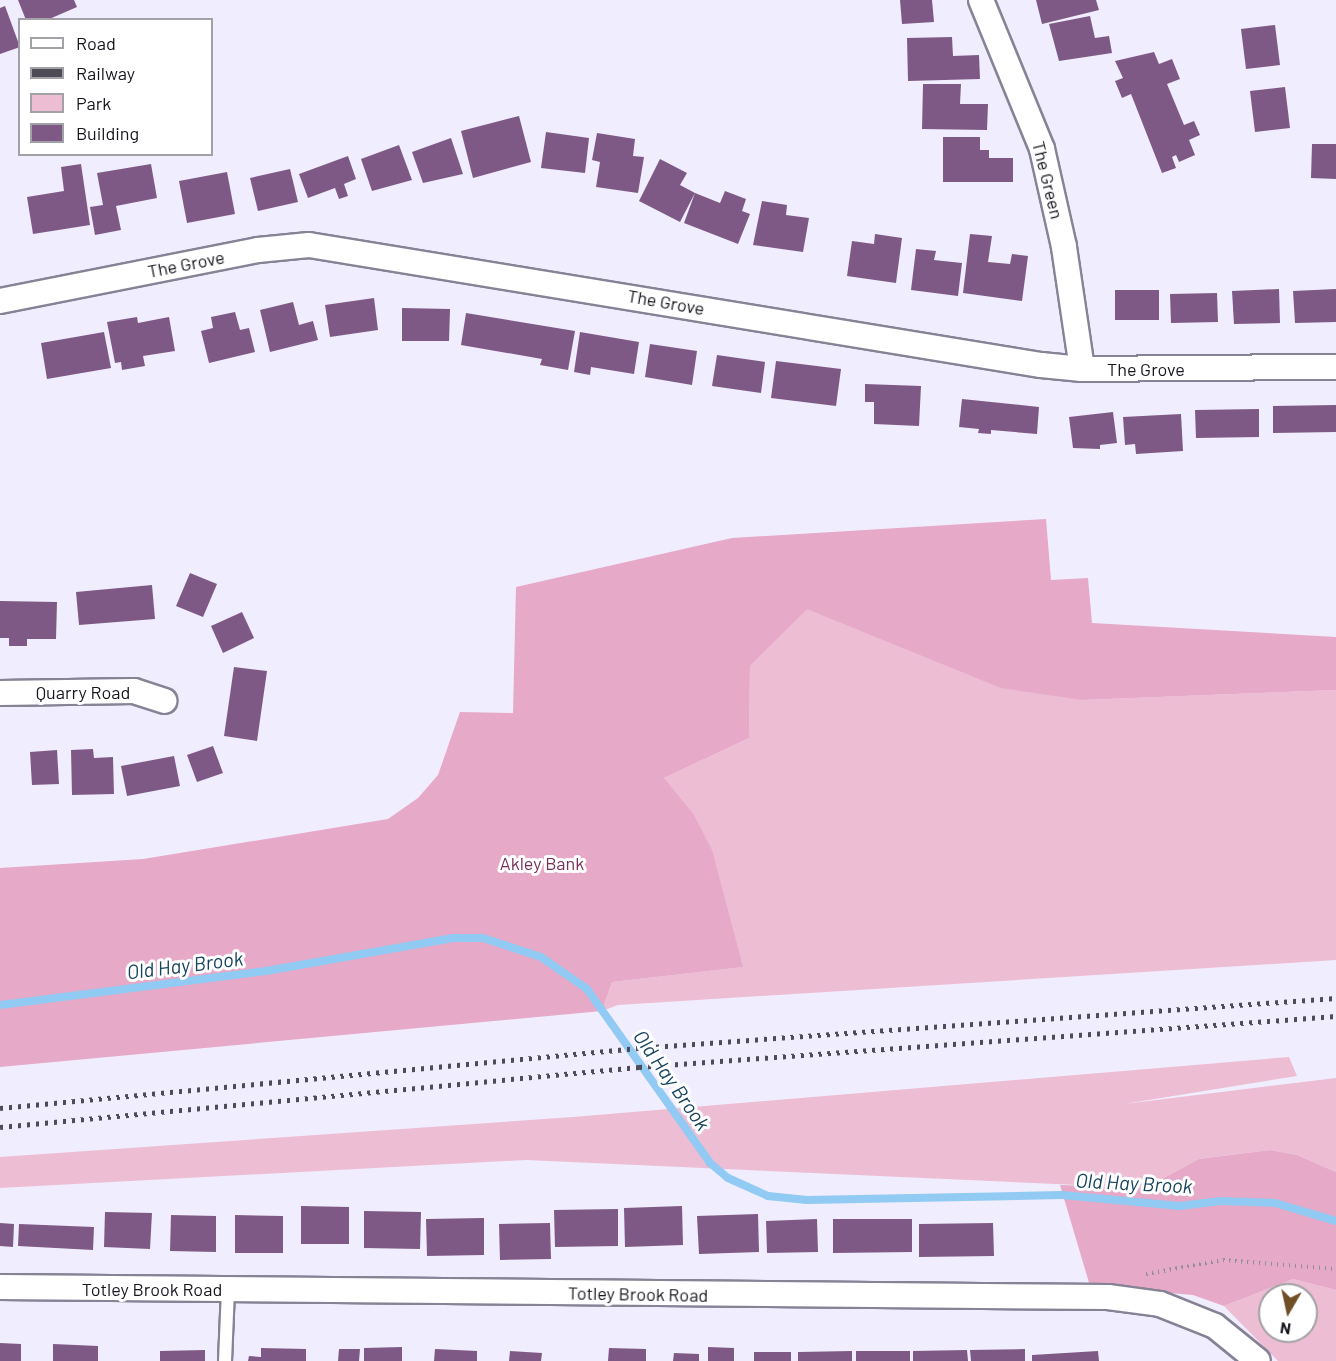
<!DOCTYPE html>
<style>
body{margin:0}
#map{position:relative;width:1336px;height:1361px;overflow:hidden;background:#f0edfe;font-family:Barlow,sans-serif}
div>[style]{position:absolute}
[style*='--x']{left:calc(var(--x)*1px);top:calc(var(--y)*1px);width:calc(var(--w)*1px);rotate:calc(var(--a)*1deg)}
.green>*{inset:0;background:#edbdd4}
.forest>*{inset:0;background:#e6a9c7}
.stream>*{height:8px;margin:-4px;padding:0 4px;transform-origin:4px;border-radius:4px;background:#91caf2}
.building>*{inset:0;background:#7e5986}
.path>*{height:4px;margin-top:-2px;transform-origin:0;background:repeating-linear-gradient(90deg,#908e9b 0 1.5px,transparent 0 6px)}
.roads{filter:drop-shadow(2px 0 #868397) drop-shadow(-2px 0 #868397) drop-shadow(0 2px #868397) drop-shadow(0 -2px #868397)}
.service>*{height:12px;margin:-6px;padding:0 6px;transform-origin:6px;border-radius:6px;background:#fff}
.minor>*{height:24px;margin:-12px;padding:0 12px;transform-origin:12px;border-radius:12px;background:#fff}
.rail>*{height:4.5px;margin-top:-2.25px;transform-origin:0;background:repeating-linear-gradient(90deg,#4d4b55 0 3px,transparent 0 9px)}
span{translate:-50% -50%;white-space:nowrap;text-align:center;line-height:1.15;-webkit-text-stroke:6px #fff;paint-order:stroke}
.street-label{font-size:18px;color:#17151d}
.park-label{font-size:18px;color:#783058}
.water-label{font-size:20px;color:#15425d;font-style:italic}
.legend{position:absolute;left:18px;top:18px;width:195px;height:138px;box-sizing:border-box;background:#fff;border:2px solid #a2a1a5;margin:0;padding:8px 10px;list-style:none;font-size:18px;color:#17151d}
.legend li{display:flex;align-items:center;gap:12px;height:30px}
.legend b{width:30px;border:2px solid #a2a1a5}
.north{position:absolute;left:1258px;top:1283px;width:60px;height:60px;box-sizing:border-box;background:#fff;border:2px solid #a2a1a5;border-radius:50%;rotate:189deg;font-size:16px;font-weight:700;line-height:24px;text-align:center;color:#17151d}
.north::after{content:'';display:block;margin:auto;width:21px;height:27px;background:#704f26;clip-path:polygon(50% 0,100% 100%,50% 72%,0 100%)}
</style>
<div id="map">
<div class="green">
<i style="clip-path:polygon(807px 608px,882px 638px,1082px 700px,1336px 690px,1336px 960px,618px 1005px,602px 1011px,612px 982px,742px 967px,664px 778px,749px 738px,750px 666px)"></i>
<i style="clip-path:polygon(1289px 1057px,1297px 1076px,1124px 1104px,1336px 1078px,1336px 1172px,1297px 1155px,1270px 1150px,1199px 1159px,1145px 1188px,526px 1160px,0 1188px,0 1157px,573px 1117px)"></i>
<i style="clip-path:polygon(evenodd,1293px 1279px,1336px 1290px,1336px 1361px,1278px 1361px,1224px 1306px,1293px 1279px,1270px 1295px,1306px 1295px,1306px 1331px,1270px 1331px,1270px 1295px)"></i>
</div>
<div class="forest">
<i style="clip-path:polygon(1046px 519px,1051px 580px,1088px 578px,1092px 623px,1336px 637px,1336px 690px,1082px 700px,1001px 688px,807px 609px,750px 666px,749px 738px,664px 778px,694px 815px,712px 850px,743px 967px,612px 982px,602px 1011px,0 1067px,0 868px,143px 859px,388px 819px,418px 798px,438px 775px,460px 712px,513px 713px,516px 587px,732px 538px)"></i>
<i style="clip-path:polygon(1270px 1150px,1297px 1155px,1336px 1172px,1336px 1290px,1293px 1279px,1224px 1306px,1193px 1295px,1090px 1286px,1060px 1185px,1145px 1188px,1199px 1159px)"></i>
</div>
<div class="stream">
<i style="--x:0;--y:1005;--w:268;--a:-7.3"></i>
<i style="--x:266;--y:971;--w:190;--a:-10"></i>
<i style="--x:453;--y:938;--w:30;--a:0"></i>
<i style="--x:483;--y:938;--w:61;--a:18.1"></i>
<i style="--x:541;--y:957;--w:56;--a:34.8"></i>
<i style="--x:587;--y:989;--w:213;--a:54.7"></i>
<i style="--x:710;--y:1163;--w:23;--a:40"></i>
<i style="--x:728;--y:1178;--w:44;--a:24.2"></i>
<i style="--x:768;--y:1196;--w:39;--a:6"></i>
<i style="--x:807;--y:1200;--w:255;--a:-1.1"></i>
<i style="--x:1062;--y:1195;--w:118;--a:5.4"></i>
<i style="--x:1179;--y:1206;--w:42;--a:-6.8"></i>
<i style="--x:1221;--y:1201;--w:54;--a:2.1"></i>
<i style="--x:1275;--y:1203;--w:64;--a:16.4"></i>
</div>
<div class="building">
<i style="clip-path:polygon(18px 0,74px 0,77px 7px,47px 20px,26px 20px)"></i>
<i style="clip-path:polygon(900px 0,932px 0,934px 22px,902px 24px)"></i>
<i style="clip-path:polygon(1036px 0,1096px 0,1099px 10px,1042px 24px)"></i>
<i style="clip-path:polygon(5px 6px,20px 47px,0 54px,0 8px)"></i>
<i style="clip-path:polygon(1090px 16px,1095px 38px,1109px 36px,1112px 53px,1059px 61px,1049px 24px)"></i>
<i style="clip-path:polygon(1275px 25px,1280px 65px,1246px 69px,1241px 29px)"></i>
<i style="clip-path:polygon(952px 37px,953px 56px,979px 55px,980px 79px,908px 81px,907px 38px)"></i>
<i style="clip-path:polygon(1154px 52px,1159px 64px,1172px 59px,1180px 79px,1167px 84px,1184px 125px,1194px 121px,1200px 135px,1189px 140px,1195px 155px,1179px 162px,1176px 155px,1172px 157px,1176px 168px,1162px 173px,1131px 94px,1122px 98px,1115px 81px,1123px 78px,1115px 61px)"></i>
<i style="clip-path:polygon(923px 84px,961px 84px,960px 104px,988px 104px,987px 130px,922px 129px)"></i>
<i style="clip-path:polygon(1285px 87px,1290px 128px,1255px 132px,1250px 91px)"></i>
<i style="clip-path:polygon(519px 116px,531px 162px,473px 178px,461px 131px)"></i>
<i style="clip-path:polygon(546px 132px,589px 138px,585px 173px,541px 168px)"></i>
<i style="clip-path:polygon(597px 133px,635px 139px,633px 156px,644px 157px,638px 193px,596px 187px,600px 162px,592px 160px)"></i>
<i style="clip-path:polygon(943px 137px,980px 137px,980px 150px,989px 150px,989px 158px,1013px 158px,1013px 182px,943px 182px)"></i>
<i style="clip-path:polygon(451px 138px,463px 174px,423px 183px,412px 152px)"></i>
<i style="clip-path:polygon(1312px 144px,1336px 144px,1336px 179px,1311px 178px)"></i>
<i style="clip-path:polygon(399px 145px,412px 180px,372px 191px,361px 159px)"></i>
<i style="clip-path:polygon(348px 156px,356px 179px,344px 184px,348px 196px,339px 199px,335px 188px,308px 198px,299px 174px)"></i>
<i style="clip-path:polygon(660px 159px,687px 173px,680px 185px,695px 193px,720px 203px,725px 191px,746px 199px,742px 211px,750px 214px,738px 244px,684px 223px,695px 193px,680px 222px,639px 201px)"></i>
<i style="clip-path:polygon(81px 164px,90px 225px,33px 234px,27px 197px,64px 191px,61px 167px)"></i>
<i style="clip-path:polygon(151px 164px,157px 198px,116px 206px,121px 230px,95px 235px,90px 207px,103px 205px,97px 173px)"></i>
<i style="clip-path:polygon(290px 169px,298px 202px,258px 211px,250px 178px)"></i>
<i style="clip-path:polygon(227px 172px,235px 214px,187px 223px,179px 181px)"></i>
<i style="clip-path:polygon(762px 201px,787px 205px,786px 215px,809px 218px,803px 252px,753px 245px)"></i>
<i style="clip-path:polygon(875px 234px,902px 238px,896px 283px,847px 276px,852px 241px,874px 244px)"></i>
<i style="clip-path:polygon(970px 234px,992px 236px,988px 262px,1010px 264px,1012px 254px,1028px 256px,1022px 301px,963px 293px)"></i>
<i style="clip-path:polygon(916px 249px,936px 251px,934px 260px,962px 263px,958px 296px,911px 290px)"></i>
<i style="clip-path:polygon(1279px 289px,1280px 323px,1234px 324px,1232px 291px)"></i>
<i style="clip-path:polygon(1336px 289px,1336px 322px,1295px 323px,1293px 291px)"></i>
<i style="clip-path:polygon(1115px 290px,1159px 290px,1159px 320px,1115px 320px)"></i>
<i style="clip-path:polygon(1217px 293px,1218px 322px,1171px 323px,1170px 294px)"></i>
<i style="clip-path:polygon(374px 298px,378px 330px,330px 337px,325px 305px)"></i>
<i style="clip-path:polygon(293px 302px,299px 325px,313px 321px,318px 340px,270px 352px,260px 310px)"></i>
<i style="clip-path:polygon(402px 308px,450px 309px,449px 341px,402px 341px)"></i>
<i style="clip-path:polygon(235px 312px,240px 330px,249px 328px,255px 352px,209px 363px,201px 331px,213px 328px,211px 317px)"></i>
<i style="clip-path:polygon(466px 313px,575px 331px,568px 370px,540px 365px,542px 359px,461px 345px)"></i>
<i style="clip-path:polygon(137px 317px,138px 323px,169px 317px,175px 351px,143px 356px,145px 366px,122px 370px,121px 362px,115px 363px,107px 322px)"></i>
<i style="clip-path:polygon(104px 332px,111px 368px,47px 379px,41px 343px)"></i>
<i style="clip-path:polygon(580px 332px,639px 342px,634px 374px,591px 367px,590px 375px,574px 372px)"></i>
<i style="clip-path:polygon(650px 344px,697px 351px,692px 385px,645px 377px)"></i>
<i style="clip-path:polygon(717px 355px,765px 362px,761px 393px,712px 386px)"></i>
<i style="clip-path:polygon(776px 361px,841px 369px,836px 406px,771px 398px)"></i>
<i style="clip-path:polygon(865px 384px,921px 386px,919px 426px,874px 424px,874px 402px,865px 402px)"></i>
<i style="clip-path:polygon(962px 399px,1039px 407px,1037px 434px,991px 430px,991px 434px,978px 433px,979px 429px,959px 427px)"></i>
<i style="clip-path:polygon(1336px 405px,1336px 432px,1273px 433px,1273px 406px)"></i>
<i style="clip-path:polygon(1259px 409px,1259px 437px,1196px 438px,1195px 410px)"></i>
<i style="clip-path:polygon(1113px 412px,1117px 443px,1100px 445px,1100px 449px,1073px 448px,1069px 417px)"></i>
<i style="clip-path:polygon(1181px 414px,1183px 451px,1136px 454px,1135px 444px,1125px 445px,1123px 417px)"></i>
<i style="clip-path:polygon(190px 573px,217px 584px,203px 617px,176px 606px)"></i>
<i style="clip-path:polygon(152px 585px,155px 619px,79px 625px,76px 592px)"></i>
<i style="clip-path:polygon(0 601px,57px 602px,56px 639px,27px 639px,27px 646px,9px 646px,9px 638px,0 638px)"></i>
<i style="clip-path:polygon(242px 612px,254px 638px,223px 653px,211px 626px)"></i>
<i style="clip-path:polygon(234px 667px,267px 671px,257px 741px,224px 736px)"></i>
<i style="clip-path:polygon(213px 746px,223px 773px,197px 782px,187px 755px)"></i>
<i style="clip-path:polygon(93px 749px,94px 758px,113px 757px,114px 794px,72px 795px,71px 750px)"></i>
<i style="clip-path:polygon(57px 750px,59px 784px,32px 785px,30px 752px)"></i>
<i style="clip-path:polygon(174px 756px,180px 786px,127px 796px,121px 766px)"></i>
<i style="clip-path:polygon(301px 1206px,349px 1207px,349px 1244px,301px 1244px)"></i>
<i style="clip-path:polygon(682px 1206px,683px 1245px,625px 1247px,624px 1208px)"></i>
<i style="clip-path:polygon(618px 1209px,618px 1246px,555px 1247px,554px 1210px)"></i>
<i style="clip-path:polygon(364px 1211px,421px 1212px,420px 1249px,364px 1248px)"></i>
<i style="clip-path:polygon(105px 1212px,152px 1213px,150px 1249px,104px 1247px)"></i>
<i style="clip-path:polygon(758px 1214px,759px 1252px,699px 1254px,697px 1216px)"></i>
<i style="clip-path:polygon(171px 1215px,216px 1216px,216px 1252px,170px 1251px)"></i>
<i style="clip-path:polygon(235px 1215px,283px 1216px,283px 1253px,235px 1253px)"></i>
<i style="clip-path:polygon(484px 1218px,484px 1255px,427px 1256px,426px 1219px)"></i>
<i style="clip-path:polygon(817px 1219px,818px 1252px,767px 1253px,766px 1221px)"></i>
<i style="clip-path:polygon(833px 1219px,912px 1219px,912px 1252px,833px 1253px)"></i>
<i style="clip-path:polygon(0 1223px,14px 1224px,13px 1247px,0 1246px)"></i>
<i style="clip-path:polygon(550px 1223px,551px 1259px,500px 1260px,499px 1224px)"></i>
<i style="clip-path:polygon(993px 1223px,994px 1256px,919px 1257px,919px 1224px)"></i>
<i style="clip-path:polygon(19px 1224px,94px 1227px,93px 1250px,18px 1246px)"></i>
<i style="clip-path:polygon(0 1343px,21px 1344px,21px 1361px,0 1361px)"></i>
<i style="clip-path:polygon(53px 1344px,98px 1346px,98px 1361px,53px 1361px)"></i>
<i style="clip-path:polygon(402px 1347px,402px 1361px,364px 1361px,364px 1348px)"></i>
<i style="clip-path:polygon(708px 1347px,734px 1348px,734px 1361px,708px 1361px)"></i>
<i style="clip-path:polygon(261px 1348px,306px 1349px,306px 1361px,248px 1361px,249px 1356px,261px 1357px)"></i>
<i style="clip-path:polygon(609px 1348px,646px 1349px,646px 1361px,608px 1361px)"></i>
<i style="clip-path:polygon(339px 1349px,360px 1349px,359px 1361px,338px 1361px)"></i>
<i style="clip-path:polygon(435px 1349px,477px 1351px,477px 1361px,434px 1361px)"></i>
<i style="clip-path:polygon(1025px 1349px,1025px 1361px,971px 1361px,970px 1350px)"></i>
<i style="clip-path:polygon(205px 1350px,205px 1361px,160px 1361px,160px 1351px)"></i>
<i style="clip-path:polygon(967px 1350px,968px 1361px,913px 1361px,913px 1351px)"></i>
<i style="clip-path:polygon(510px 1351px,542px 1353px,541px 1361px,509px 1361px)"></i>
<i style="clip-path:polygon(852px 1351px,852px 1361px,798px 1361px,798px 1352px)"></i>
<i style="clip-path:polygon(856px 1351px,910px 1351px,910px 1361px,856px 1361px)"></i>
<i style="clip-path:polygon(1098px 1351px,1099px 1361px,1032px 1361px,1032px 1355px)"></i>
<i style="clip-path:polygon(754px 1352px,791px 1352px,791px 1361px,754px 1361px)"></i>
<i style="clip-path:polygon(674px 1353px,699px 1354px,699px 1361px,673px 1361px)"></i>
</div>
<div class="path">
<i style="--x:1146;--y:1274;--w:78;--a:-10.3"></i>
<i style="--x:1223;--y:1260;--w:113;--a:4.6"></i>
</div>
<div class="roads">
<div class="service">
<i style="--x:225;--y:1361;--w:72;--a:-87.6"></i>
</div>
<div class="minor">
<i style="--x:981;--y:0;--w:161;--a:67.7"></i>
<i style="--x:1042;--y:149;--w:100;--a:77.3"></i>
<i style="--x:1064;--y:247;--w:123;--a:81.6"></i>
<i style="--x:0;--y:301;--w:263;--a:-11.2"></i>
<i style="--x:258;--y:250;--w:51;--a:-5.6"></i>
<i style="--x:309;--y:245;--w:742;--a:9.31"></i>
<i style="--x:1041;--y:365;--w:41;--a:5.6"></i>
<i style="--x:1082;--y:369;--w:254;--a:-0.5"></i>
<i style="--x:0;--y:693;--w:134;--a:-0.9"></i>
<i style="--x:134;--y:691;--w:32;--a:18"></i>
<i style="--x:0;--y:1287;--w:1108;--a:0.52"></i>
<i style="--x:1108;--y:1297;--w:52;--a:7.7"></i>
<i style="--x:1160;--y:1304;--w:59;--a:21.8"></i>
<i style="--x:1215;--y:1326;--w:55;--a:39.1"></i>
</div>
</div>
<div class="rail">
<i style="--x:0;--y:1108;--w:641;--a:-5.37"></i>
<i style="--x:638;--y:1048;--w:700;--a:-4.1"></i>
<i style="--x:0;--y:1127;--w:642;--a:-5.36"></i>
<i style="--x:639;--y:1067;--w:699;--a:-4.18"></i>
</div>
<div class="street-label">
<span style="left:1048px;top:180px;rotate:76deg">The Green</span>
<span style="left:186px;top:264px;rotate:-11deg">The Grove</span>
<span style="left:666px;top:302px;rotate:10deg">The Grove</span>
<span style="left:1146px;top:369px">The Grove</span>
<span style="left:83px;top:692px">Quarry Road</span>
<span style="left:152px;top:1289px">Totley Brook Road</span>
<span style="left:638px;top:1294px;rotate:1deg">Totley Brook Road</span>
</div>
<div class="park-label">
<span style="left:542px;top:863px">Akley Bank</span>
</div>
<div class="water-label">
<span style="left:185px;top:965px;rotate:-7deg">Old Hay Brook</span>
<span style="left:672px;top:1080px;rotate:55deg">Old Hay Brook</span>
<span style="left:1134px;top:1183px;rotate:3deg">Old Hay Brook</span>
</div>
<ul class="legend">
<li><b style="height:8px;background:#fff"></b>Road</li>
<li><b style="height:8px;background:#4d4b55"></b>Railway</li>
<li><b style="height:16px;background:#edbdd4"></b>Park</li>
<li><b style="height:16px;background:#7e5986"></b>Building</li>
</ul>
<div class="north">N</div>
</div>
